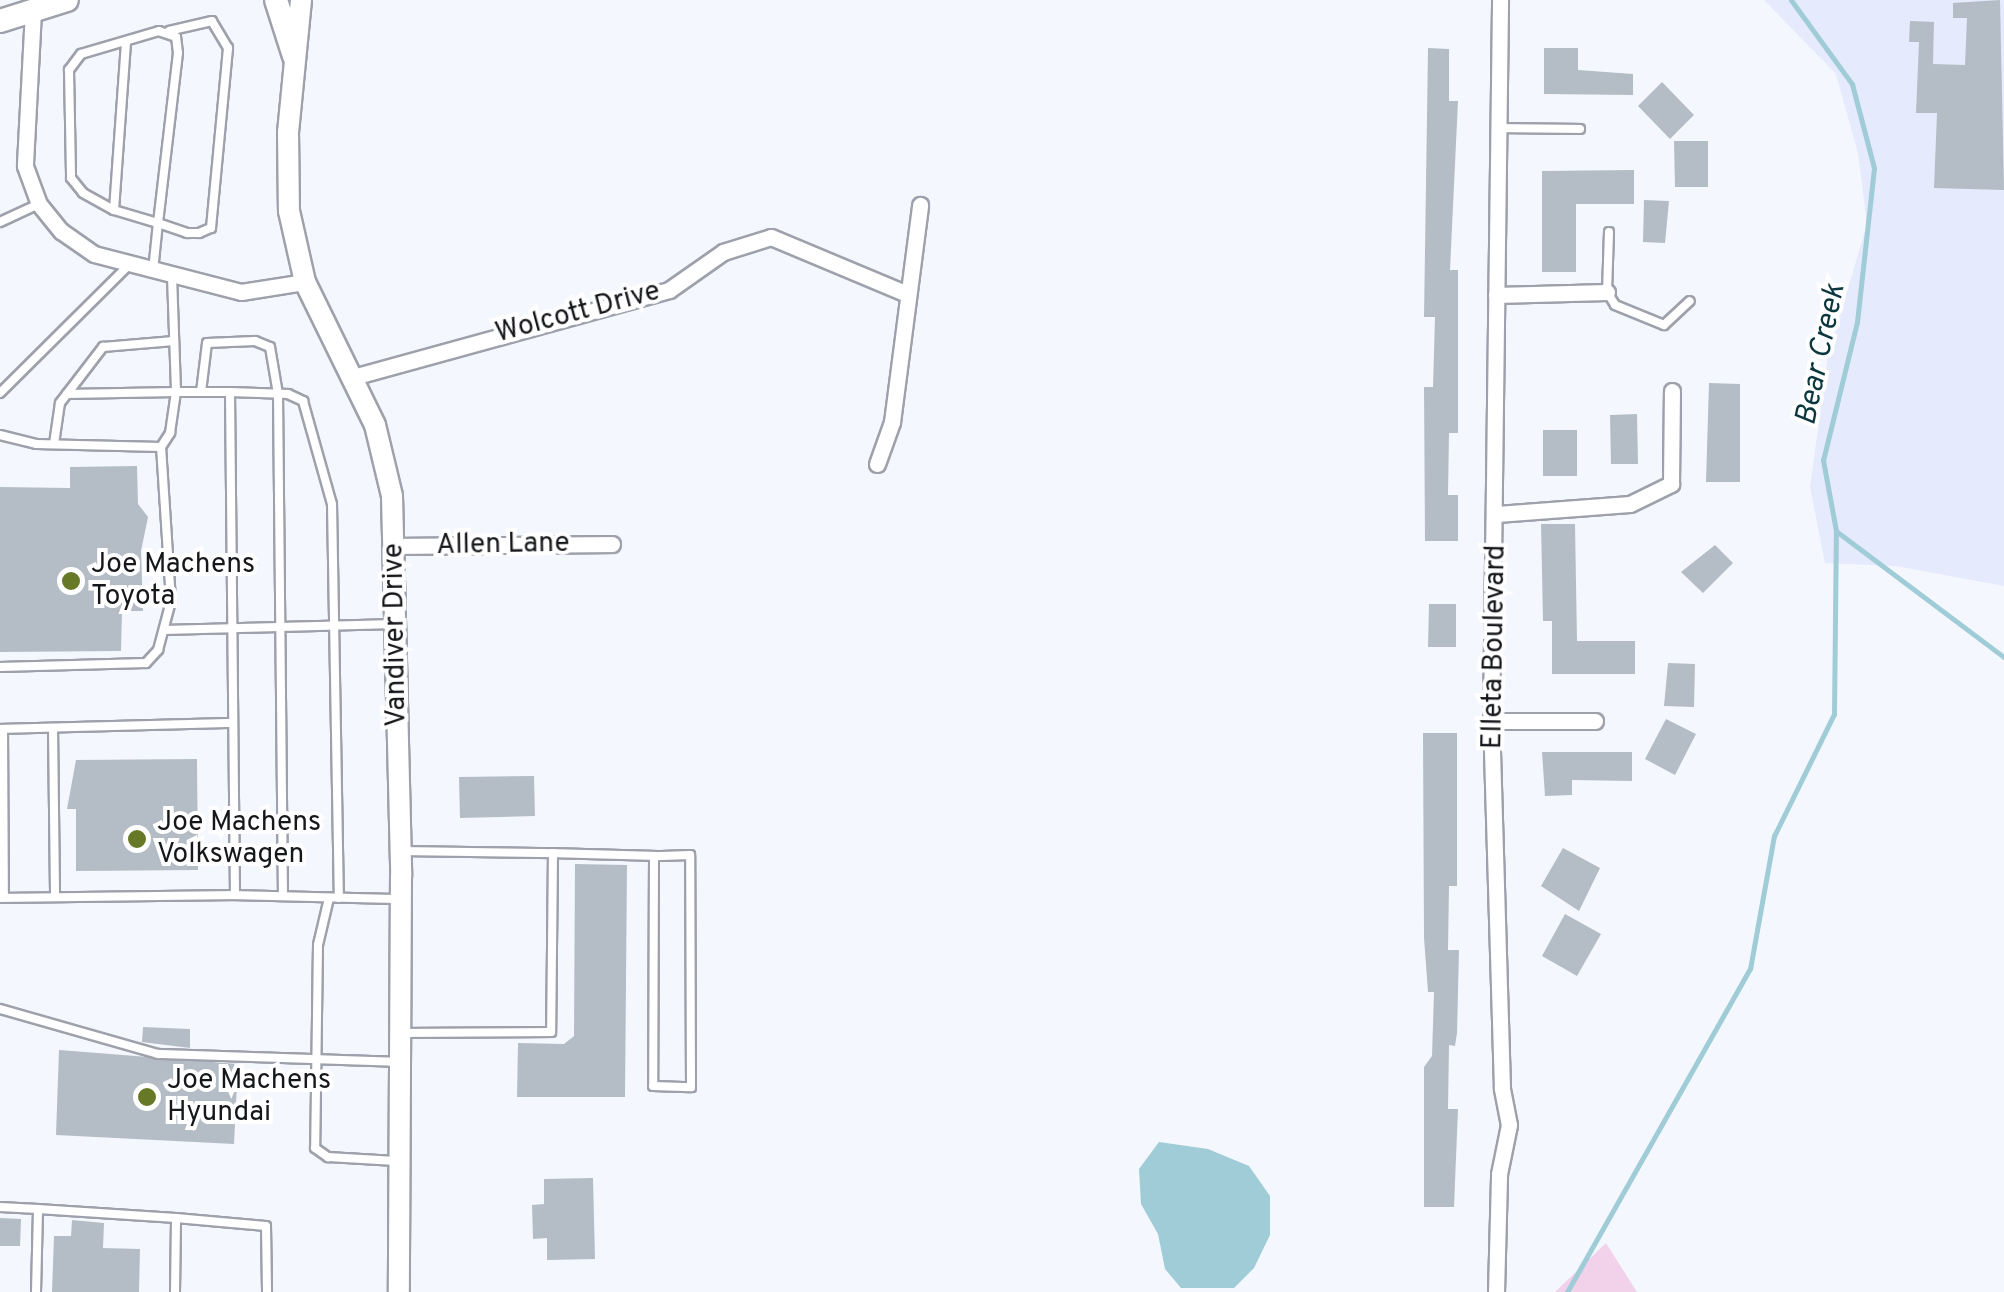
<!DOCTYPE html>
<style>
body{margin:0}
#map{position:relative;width:2004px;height:1292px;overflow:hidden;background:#f5f7fe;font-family:Overpass,sans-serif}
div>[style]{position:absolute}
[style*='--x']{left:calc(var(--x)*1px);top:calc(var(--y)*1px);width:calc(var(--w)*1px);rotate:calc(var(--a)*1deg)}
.built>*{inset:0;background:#e5eafc}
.green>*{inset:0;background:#f2d2ea}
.water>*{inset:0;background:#9fccd6}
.stream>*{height:5px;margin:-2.5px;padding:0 2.5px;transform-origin:2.5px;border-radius:2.5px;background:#9fccd6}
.building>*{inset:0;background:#b4bdc5}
.roads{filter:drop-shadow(2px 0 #9ea1ab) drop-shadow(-2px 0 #9ea1ab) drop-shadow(0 2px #9ea1ab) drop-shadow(0 -2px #9ea1ab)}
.service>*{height:8px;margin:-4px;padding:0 4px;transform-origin:4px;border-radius:4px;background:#fff}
.minor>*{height:15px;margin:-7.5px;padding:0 7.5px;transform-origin:7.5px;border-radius:7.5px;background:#fff}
.secondary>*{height:20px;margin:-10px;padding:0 10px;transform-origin:10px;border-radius:10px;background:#fff}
.primary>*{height:22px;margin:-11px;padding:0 11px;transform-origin:11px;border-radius:11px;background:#fff}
.dots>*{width:28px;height:28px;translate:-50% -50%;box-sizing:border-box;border:5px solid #fff;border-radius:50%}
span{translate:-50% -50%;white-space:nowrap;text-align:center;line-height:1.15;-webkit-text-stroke:8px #fff;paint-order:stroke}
.street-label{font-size:28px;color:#16171a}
.poi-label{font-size:28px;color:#16171a}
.left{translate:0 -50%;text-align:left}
.water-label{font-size:30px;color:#0c373e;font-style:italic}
</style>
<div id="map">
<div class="built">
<i style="clip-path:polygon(1764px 0,2004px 0,2004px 586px,1896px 566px,1825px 563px,1810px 487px,1828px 356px,1867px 224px,1858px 153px,1836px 74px)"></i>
</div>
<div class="green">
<i style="clip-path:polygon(1606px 1243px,1637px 1292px,1555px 1292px)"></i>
</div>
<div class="water">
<i style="clip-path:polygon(1159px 1142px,1208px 1149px,1249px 1166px,1270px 1196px,1270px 1235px,1254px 1268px,1234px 1288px,1181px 1288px,1165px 1269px,1158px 1234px,1141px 1204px,1139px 1169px)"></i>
</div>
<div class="stream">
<i style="--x:1791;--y:0;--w:104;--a:54"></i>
<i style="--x:1852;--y:84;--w:87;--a:75.3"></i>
<i style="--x:1874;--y:168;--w:155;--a:96.3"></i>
<i style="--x:1857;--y:322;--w:142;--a:103.8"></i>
<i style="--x:1823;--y:460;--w:72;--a:79.6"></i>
<i style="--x:1836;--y:531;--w:210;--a:36.9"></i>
<i style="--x:1567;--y:1292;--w:371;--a:-60.5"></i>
<i style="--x:1750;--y:969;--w:135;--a:-79.8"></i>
<i style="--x:1774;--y:836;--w:136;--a:-63.8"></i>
<i style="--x:1834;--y:714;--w:183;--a:-89.4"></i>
</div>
<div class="building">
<i style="clip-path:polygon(2000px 0,2004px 190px,1934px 188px,1937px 113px,1916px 113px,1919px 42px,1909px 42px,1910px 21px,1934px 22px,1933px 64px,1965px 65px,1967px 18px,1953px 18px,1953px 3px)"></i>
<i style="clip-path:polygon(1428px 48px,1449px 49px,1449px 101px,1458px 101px,1450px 270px,1458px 270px,1458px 433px,1449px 433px,1448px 495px,1458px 495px,1458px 541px,1425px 541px,1424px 387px,1433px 387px,1435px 317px,1424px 317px)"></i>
<i style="clip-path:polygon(1544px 48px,1578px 48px,1578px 70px,1633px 74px,1633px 95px,1544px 94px)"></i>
<i style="clip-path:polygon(1662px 82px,1694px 115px,1670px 139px,1638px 106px)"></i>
<i style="clip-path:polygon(1674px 141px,1708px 141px,1708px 187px,1675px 187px)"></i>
<i style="clip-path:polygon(1634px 170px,1634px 204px,1576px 204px,1576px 272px,1542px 272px,1542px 171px)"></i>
<i style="clip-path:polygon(1644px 200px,1669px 201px,1665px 243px,1643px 242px)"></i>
<i style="clip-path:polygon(1709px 383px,1740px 384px,1740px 482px,1706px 482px)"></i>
<i style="clip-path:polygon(1637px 414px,1638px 464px,1611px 464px,1610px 415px)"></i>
<i style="clip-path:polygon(1543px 430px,1577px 430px,1577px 476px,1543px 476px)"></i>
<i style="clip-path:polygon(137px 466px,138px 504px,148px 517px,141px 551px,143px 611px,122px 611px,121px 651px,0 652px,0 487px,70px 488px,70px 467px)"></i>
<i style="clip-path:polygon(1541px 524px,1575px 524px,1577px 641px,1635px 641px,1635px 674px,1552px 674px,1552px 621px,1543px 621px)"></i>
<i style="clip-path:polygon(1715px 545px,1733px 563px,1703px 593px,1681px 572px)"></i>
<i style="clip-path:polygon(1429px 604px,1456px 604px,1456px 647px,1428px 647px)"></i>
<i style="clip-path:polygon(1668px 663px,1695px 664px,1694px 707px,1664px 706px)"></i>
<i style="clip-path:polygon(1666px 719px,1696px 734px,1675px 775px,1645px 759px)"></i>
<i style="clip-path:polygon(1423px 733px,1457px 733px,1457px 886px,1449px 886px,1448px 950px,1459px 950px,1457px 1033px,1455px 1046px,1449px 1045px,1448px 1109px,1458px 1109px,1454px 1207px,1424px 1207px,1424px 1067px,1432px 1056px,1434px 992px,1428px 992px,1424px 938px)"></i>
<i style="clip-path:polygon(1542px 752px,1632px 752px,1632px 781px,1572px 780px,1572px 795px,1545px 796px)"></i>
<i style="clip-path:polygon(197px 759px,198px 870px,76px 871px,76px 809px,67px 809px,76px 760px)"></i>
<i style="clip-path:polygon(534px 776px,535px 816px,460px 818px,459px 777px)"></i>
<i style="clip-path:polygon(1563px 848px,1600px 868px,1579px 911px,1541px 886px)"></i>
<i style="clip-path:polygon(575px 864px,627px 865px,625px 1097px,517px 1097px,518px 1043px,564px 1044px,574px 1036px)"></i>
<i style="clip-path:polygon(1565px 914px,1601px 934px,1577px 976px,1542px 956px)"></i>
<i style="clip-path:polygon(143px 1027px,190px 1029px,190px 1048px,142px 1042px)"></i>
<i style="clip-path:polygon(59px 1050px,238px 1064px,234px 1144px,56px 1135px)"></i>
<i style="clip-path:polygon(593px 1178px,595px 1259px,547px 1260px,547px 1238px,533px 1239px,532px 1205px,544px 1204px,544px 1179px)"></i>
<i style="clip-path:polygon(0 1218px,21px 1219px,20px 1246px,0 1246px)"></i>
<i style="clip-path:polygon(72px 1220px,104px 1223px,103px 1248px,140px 1249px,139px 1292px,52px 1292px,54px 1236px,71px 1236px)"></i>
</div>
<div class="roads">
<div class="service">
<i style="--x:1498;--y:128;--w:82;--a:0.7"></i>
<i style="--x:114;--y:210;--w:169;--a:-85.9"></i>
<i style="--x:0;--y:222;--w:43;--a:-24.8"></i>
<i style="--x:1609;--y:232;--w:60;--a:91.9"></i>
<i style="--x:1607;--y:292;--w:15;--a:58"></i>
<i style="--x:1615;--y:305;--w:53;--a:22.2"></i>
<i style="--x:1664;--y:325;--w:35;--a:-43"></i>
<i style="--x:153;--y:271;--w:48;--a:-84.1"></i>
<i style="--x:158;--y:223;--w:171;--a:-83.3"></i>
<i style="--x:178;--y:53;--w:16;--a:-97"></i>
<i style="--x:176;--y:37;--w:18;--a:-161"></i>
<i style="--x:159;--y:31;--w:81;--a:163.6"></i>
<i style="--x:81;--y:54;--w:20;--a:127"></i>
<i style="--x:69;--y:70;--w:108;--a:88.9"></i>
<i style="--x:71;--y:178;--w:19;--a:51"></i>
<i style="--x:83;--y:193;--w:35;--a:29"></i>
<i style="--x:114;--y:210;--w:46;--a:16.5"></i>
<i style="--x:158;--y:223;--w:31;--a:19"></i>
<i style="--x:187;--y:233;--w:12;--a:0"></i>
<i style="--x:199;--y:233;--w:13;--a:-23"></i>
<i style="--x:211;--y:228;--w:181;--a:-84.6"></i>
<i style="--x:228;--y:48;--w:31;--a:-121"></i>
<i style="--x:212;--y:21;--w:44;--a:166.9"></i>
<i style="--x:172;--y:276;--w:116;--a:88"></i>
<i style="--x:176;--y:392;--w:54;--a:0"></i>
<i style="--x:230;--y:392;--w:503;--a:89.43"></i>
<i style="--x:235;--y:895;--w:166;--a:1.4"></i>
<i style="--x:201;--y:392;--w:49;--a:-83"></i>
<i style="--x:207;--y:343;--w:48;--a:-2.4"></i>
<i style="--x:255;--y:341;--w:16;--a:22"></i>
<i style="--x:270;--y:347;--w:48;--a:80.3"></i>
<i style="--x:278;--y:394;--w:502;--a:89.43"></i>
<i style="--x:230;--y:392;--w:58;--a:2"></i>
<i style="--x:288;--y:394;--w:17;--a:25"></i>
<i style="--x:303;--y:401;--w:107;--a:74.3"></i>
<i style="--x:332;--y:504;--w:394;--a:89"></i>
<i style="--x:0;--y:393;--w:182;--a:-44.8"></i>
<i style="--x:0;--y:435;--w:37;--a:14"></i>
<i style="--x:36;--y:444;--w:125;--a:1.4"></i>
<i style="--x:161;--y:447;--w:17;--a:-57"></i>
<i style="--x:170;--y:433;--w:41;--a:-81.7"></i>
<i style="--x:176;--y:392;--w:109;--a:178.9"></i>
<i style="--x:54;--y:444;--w:41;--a:-81.7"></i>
<i style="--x:60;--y:403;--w:71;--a:-52.5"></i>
<i style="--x:103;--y:347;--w:71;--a:-4.8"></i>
<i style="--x:167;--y:630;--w:225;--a:-1.5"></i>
<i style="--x:0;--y:667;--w:146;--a:-1.6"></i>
<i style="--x:146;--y:663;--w:18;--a:-47"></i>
<i style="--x:158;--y:650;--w:51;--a:-75.1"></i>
<i style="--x:171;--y:601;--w:154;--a:-93.7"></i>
<i style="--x:53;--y:728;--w:169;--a:89.3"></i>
<i style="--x:0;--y:729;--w:233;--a:-1.5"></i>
<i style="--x:3;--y:729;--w:168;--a:89.7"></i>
<i style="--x:404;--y:851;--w:149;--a:0.8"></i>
<i style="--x:553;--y:853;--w:179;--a:90.6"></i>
<i style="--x:551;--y:1032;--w:147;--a:179.6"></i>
<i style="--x:553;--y:853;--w:101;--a:1.7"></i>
<i style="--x:654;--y:856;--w:230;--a:90.2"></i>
<i style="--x:653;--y:1086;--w:38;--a:2"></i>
<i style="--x:691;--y:1087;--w:232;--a:-90.2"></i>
<i style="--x:690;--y:855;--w:36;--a:178"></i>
<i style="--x:0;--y:898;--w:235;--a:-0.7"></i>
<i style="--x:329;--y:898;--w:48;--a:103.2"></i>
<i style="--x:318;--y:945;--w:203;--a:90.8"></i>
<i style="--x:315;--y:1148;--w:16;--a:35"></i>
<i style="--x:328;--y:1157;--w:68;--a:3.4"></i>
<i style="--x:0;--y:1009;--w:164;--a:15.9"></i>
<i style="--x:158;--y:1054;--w:240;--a:1.9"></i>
<i style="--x:0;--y:1207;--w:38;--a:3"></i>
<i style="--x:36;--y:1292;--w:83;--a:-88.6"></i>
<i style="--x:38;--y:1209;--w:138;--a:3.7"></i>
<i style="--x:175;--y:1292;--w:74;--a:-89.2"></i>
<i style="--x:176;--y:1218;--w:90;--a:5.1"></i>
<i style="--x:266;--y:1226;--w:66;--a:89.1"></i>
</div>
<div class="minor">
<i style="--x:33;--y:11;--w:155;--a:93"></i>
<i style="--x:25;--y:166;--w:40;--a:69.8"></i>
<i style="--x:39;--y:204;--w:35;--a:51"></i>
<i style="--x:61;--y:231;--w:40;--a:34.9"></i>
<i style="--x:94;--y:254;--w:152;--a:14.5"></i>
<i style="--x:241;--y:292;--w:65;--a:-8.9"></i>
<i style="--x:1496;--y:295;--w:111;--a:-1.5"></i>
<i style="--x:353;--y:377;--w:328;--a:-15.4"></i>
<i style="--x:669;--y:290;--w:66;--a:-35.1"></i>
<i style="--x:723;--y:252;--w:50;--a:-17.4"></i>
<i style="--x:771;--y:237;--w:145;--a:22.7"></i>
<i style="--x:877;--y:464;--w:45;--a:-70.3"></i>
<i style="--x:892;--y:422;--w:219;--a:-82.6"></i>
<i style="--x:1497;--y:514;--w:133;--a:-4.3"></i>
<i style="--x:1630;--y:504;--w:46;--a:-26"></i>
<i style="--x:1671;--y:484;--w:93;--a:-89.4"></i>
<i style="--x:395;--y:546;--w:217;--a:-0.5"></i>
<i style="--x:1491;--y:721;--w:104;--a:0"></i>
<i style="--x:1496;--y:1292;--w:118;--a:-88.5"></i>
<i style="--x:1499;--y:1174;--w:50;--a:-78.5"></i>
<i style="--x:1509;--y:1125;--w:38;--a:-101"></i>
<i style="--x:1502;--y:1088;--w:367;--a:-91.7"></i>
<i style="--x:1491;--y:721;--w:721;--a:-89.28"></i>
</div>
<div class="secondary">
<i style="--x:301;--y:0;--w:133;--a:95.6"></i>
<i style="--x:288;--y:132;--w:79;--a:89.3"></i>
<i style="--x:289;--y:211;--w:73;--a:77.3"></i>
<i style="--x:305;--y:282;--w:159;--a:63.9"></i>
<i style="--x:375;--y:425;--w:73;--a:76.5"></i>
<i style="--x:392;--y:496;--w:380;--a:88.6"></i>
<i style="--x:401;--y:876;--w:416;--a:90.3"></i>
</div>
<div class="primary">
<i style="--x:276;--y:0;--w:59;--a:72.2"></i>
<i style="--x:0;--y:21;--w:70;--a:-17.4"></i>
</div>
</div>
<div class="dots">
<i style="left:71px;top:581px;background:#677826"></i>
<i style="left:137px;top:839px;background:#677826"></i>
<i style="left:147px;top:1097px;background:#677826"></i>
</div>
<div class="street-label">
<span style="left:578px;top:313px;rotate:-15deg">Wolcott Drive</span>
<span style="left:503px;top:545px;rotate:-1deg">Allen Lane</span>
<span style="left:396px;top:635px;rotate:-91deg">Vandiver Drive</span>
<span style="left:1495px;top:647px;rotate:-89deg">Elleta Boulevard</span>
</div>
<div class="poi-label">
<span class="left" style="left:91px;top:581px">Joe Machens<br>Toyota</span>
<span class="left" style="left:157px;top:839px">Joe Machens<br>Volkswagen</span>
<span class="left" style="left:167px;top:1097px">Joe Machens<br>Hyundai</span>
</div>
<div class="water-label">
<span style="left:1822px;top:355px;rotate:-78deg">Bear Creek</span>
</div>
</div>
